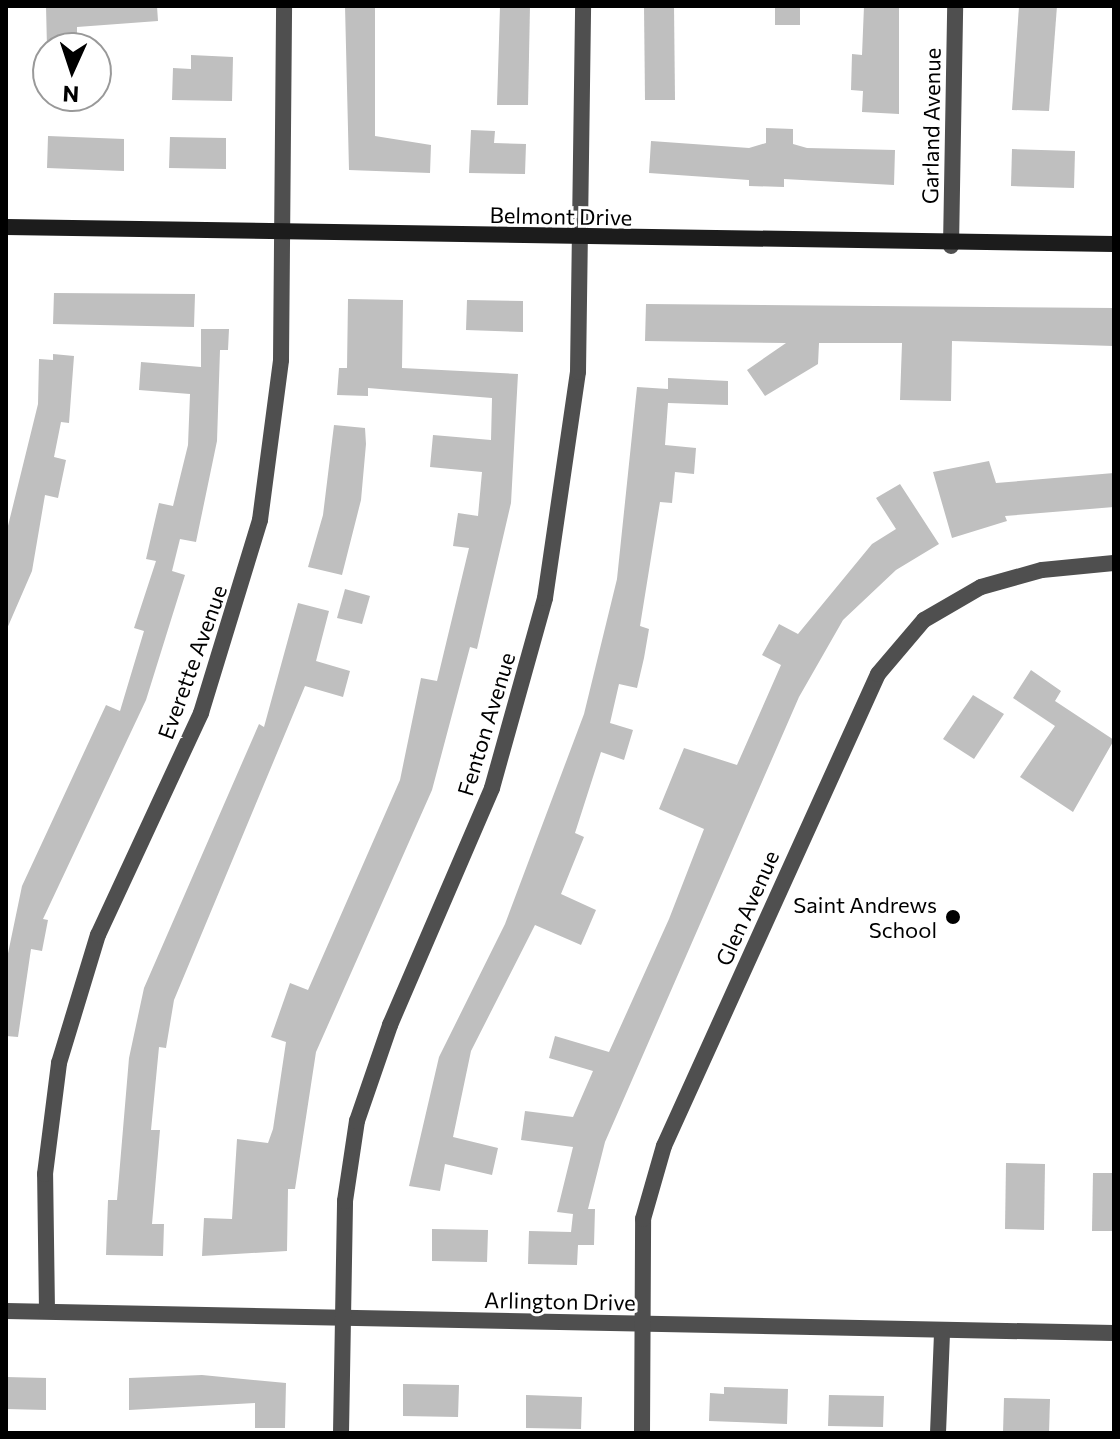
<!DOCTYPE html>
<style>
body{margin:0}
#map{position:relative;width:1120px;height:1439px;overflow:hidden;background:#fff;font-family:Commissioner,sans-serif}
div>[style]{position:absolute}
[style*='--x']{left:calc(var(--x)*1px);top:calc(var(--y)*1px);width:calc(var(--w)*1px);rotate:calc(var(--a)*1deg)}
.building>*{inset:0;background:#bfbfbf}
.street>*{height:16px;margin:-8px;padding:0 8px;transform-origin:8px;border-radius:8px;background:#4f4f4f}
.secondary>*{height:16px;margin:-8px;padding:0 8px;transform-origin:8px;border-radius:8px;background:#1c1c1c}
.dots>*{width:22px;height:22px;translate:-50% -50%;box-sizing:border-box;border:4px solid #fff;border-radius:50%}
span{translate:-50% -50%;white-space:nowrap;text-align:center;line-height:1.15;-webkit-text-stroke:6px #fff;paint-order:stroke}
.street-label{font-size:22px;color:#000}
.poi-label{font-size:22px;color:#000}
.right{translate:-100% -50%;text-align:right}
.frame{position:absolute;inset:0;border:8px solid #000;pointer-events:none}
.north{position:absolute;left:32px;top:32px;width:80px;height:80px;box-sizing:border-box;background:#fff;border:2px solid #999;border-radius:50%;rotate:183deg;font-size:22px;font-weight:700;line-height:32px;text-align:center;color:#000}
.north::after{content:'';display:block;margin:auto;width:28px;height:36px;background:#000;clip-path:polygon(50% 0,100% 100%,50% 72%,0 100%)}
</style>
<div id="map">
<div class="building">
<i style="clip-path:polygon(46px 6px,157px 6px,158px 21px,77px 27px,77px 48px,47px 48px)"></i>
<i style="clip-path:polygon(345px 6px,375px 6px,375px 136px,431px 145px,430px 173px,349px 170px)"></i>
<i style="clip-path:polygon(500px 6px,530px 6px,528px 105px,497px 105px)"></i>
<i style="clip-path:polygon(644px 6px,674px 6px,675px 100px,645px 100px)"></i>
<i style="clip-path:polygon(775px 6px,800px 6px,800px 25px,775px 25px)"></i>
<i style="clip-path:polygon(864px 6px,899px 6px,899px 114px,862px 112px,863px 91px,851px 90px,852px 54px,862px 55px)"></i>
<i style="clip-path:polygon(1019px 6px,1057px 6px,1049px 111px,1012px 110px)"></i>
<i style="clip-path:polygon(191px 55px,233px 57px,232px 101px,172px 100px,173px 68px,191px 69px)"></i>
<i style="clip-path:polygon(766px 128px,793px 129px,793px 144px,807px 148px,895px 150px,894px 185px,784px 179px,784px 187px,749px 186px,749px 180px,649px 173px,651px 141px,749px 148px,766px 143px)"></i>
<i style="clip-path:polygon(471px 130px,495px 131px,494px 143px,526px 144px,525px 174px,469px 173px)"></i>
<i style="clip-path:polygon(48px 136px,124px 139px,124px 171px,47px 168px)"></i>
<i style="clip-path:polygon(170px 137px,226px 138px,226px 169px,169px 168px)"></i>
<i style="clip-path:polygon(1012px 149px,1075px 151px,1074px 188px,1011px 186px)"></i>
<i style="clip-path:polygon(54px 293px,195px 294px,194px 327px,53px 324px)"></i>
<i style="clip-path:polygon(348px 299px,403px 300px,402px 368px,518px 374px,511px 503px,477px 649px,470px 647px,432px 790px,316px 1052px,295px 1189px,288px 1189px,287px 1251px,202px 1256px,204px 1218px,232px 1219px,237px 1139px,268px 1143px,273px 1129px,286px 1042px,271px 1037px,290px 983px,308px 990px,400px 780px,421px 678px,437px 681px,469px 548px,453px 546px,458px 513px,478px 516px,482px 472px,430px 467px,433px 435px,491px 440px,492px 398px,368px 388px,368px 396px,337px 395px,339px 368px,347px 368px)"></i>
<i style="clip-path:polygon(467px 300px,523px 301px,523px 332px,466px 330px)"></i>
<i style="clip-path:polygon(646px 304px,1114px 308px,1114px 346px,952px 341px,951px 401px,900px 400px,902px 343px,819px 343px,818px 364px,765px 396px,747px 370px,786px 343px,645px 341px)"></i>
<i style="clip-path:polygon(201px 329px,229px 329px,228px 350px,220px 350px,217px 441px,196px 542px,180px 539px,172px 571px,185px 575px,146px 700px,43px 919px,48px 920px,42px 951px,31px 949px,18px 1037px,6px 1036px,6px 963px,22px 886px,106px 705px,120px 711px,144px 631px,134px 628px,156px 561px,146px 559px,159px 503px,173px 506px,188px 445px,190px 394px,139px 390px,141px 362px,201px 367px)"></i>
<i style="clip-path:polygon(53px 354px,74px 356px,69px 423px,61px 422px,54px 457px,66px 460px,58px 498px,45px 495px,32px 571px,6px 631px,6px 534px,38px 404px,39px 359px,53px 360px)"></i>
<i style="clip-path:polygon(668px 378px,728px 381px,728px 405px,668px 403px,665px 445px,696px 448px,694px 474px,675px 472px,672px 503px,660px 502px,640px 626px,649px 629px,644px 658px,637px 688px,619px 684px,610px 723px,633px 730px,624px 760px,601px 752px,575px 833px,584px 837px,561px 894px,596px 910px,581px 945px,535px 925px,471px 1051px,453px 1137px,498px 1148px,492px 1175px,445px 1164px,440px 1191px,409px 1186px,439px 1057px,505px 924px,584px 714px,617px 579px,637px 387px,668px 389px)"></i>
<i style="clip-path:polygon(334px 425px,365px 428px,366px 444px,361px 500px,342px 575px,308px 567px,323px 515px)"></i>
<i style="clip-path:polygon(989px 461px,996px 483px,1114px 473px,1114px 507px,1005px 516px,1007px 521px,952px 538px,933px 472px)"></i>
<i style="clip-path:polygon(900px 484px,939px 544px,896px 570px,843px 620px,799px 697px,605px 1142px,588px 1209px,595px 1209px,594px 1245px,578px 1245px,577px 1265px,528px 1264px,529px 1231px,571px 1232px,573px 1214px,557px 1212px,573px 1147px,521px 1140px,525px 1111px,573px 1117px,593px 1071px,549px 1058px,555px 1036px,609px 1052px,669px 919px,704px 829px,659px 809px,684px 748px,737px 765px,781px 665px,762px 655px,779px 624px,798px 634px,872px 544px,896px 529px,876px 498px)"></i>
<i style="clip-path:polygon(345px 589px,370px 596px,362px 624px,337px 618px)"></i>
<i style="clip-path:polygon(298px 603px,329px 611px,316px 661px,350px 671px,343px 697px,305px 686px,174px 1000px,166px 1048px,159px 1047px,151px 1130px,160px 1130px,152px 1224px,164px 1224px,163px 1256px,106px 1255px,108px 1200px,117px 1200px,129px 1058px,144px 988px,259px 724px,264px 727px)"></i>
<i style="clip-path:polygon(1031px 670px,1061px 691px,1055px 701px,1114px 740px,1073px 812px,1020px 777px,1055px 726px,1013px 698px)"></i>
<i style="clip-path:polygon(973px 695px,1004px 714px,974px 759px,943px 739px)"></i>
<i style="clip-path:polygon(1006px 1163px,1045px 1164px,1044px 1230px,1005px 1229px)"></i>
<i style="clip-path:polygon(1093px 1173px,1114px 1173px,1114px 1231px,1092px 1231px)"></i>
<i style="clip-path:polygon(432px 1229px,488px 1230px,487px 1262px,432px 1261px)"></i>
<i style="clip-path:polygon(202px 1375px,286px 1383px,285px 1428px,255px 1428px,255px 1403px,129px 1410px,129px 1378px)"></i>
<i style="clip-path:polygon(6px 1377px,46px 1378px,46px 1410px,6px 1409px)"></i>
<i style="clip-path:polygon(403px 1384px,459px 1385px,458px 1417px,403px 1416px)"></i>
<i style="clip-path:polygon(724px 1387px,788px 1389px,787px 1424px,709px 1421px,710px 1393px,724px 1394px)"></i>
<i style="clip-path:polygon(526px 1395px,582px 1397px,581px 1429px,526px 1428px)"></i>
<i style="clip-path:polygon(829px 1395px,884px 1396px,883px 1427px,828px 1426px)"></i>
<i style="clip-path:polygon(1004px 1398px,1050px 1399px,1049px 1433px,1003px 1433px)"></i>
</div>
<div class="street">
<i style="--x:951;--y:246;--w:240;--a:-89"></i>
<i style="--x:6;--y:1311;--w:1108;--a:1.14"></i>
<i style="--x:47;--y:1311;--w:137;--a:-90.8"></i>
<i style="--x:45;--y:1174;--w:112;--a:-82.8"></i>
<i style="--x:59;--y:1063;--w:134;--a:-73.1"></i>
<i style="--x:98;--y:935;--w:245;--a:-65.1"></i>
<i style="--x:201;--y:713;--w:202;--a:-73"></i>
<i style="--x:260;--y:520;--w:161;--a:-82.5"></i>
<i style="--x:281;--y:360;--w:354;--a:-89.5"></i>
<i style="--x:341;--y:1433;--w:232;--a:-89"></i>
<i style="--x:345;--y:1201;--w:81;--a:-81.5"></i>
<i style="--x:357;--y:1121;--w:102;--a:-71"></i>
<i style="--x:390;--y:1025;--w:258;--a:-66.7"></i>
<i style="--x:492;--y:788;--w:197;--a:-74.4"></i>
<i style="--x:545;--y:598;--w:228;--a:-81.7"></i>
<i style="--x:578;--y:372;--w:366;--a:-89.2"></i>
<i style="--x:642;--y:1433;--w:214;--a:-89.7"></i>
<i style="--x:643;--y:1219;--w:76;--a:-74"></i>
<i style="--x:664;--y:1146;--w:518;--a:-65.61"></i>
<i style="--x:878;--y:674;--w:71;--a:-49.6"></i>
<i style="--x:924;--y:620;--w:66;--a:-30.1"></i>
<i style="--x:981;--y:587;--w:63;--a:-15.6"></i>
<i style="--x:1042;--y:570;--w:72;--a:-5.6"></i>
<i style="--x:938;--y:1433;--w:101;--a:-87.7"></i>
</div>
<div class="secondary">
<i style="--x:6;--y:227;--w:1108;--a:0.88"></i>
</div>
<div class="dots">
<i style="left:953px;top:917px;background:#000"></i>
</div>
<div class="street-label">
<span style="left:931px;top:126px;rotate:-89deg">Garland Avenue</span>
<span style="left:561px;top:216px;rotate:1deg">Belmont Drive</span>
<span style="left:192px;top:662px;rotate:-70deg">Everette Avenue</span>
<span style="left:486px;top:724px;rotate:-73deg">Fenton Avenue</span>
<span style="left:747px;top:908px;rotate:-66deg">Glen Avenue</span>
<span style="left:560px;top:1301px;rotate:1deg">Arlington Drive</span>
</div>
<div class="poi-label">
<span class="right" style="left:937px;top:917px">Saint Andrews<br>School</span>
</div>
<div class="frame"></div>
<div class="north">N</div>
</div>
